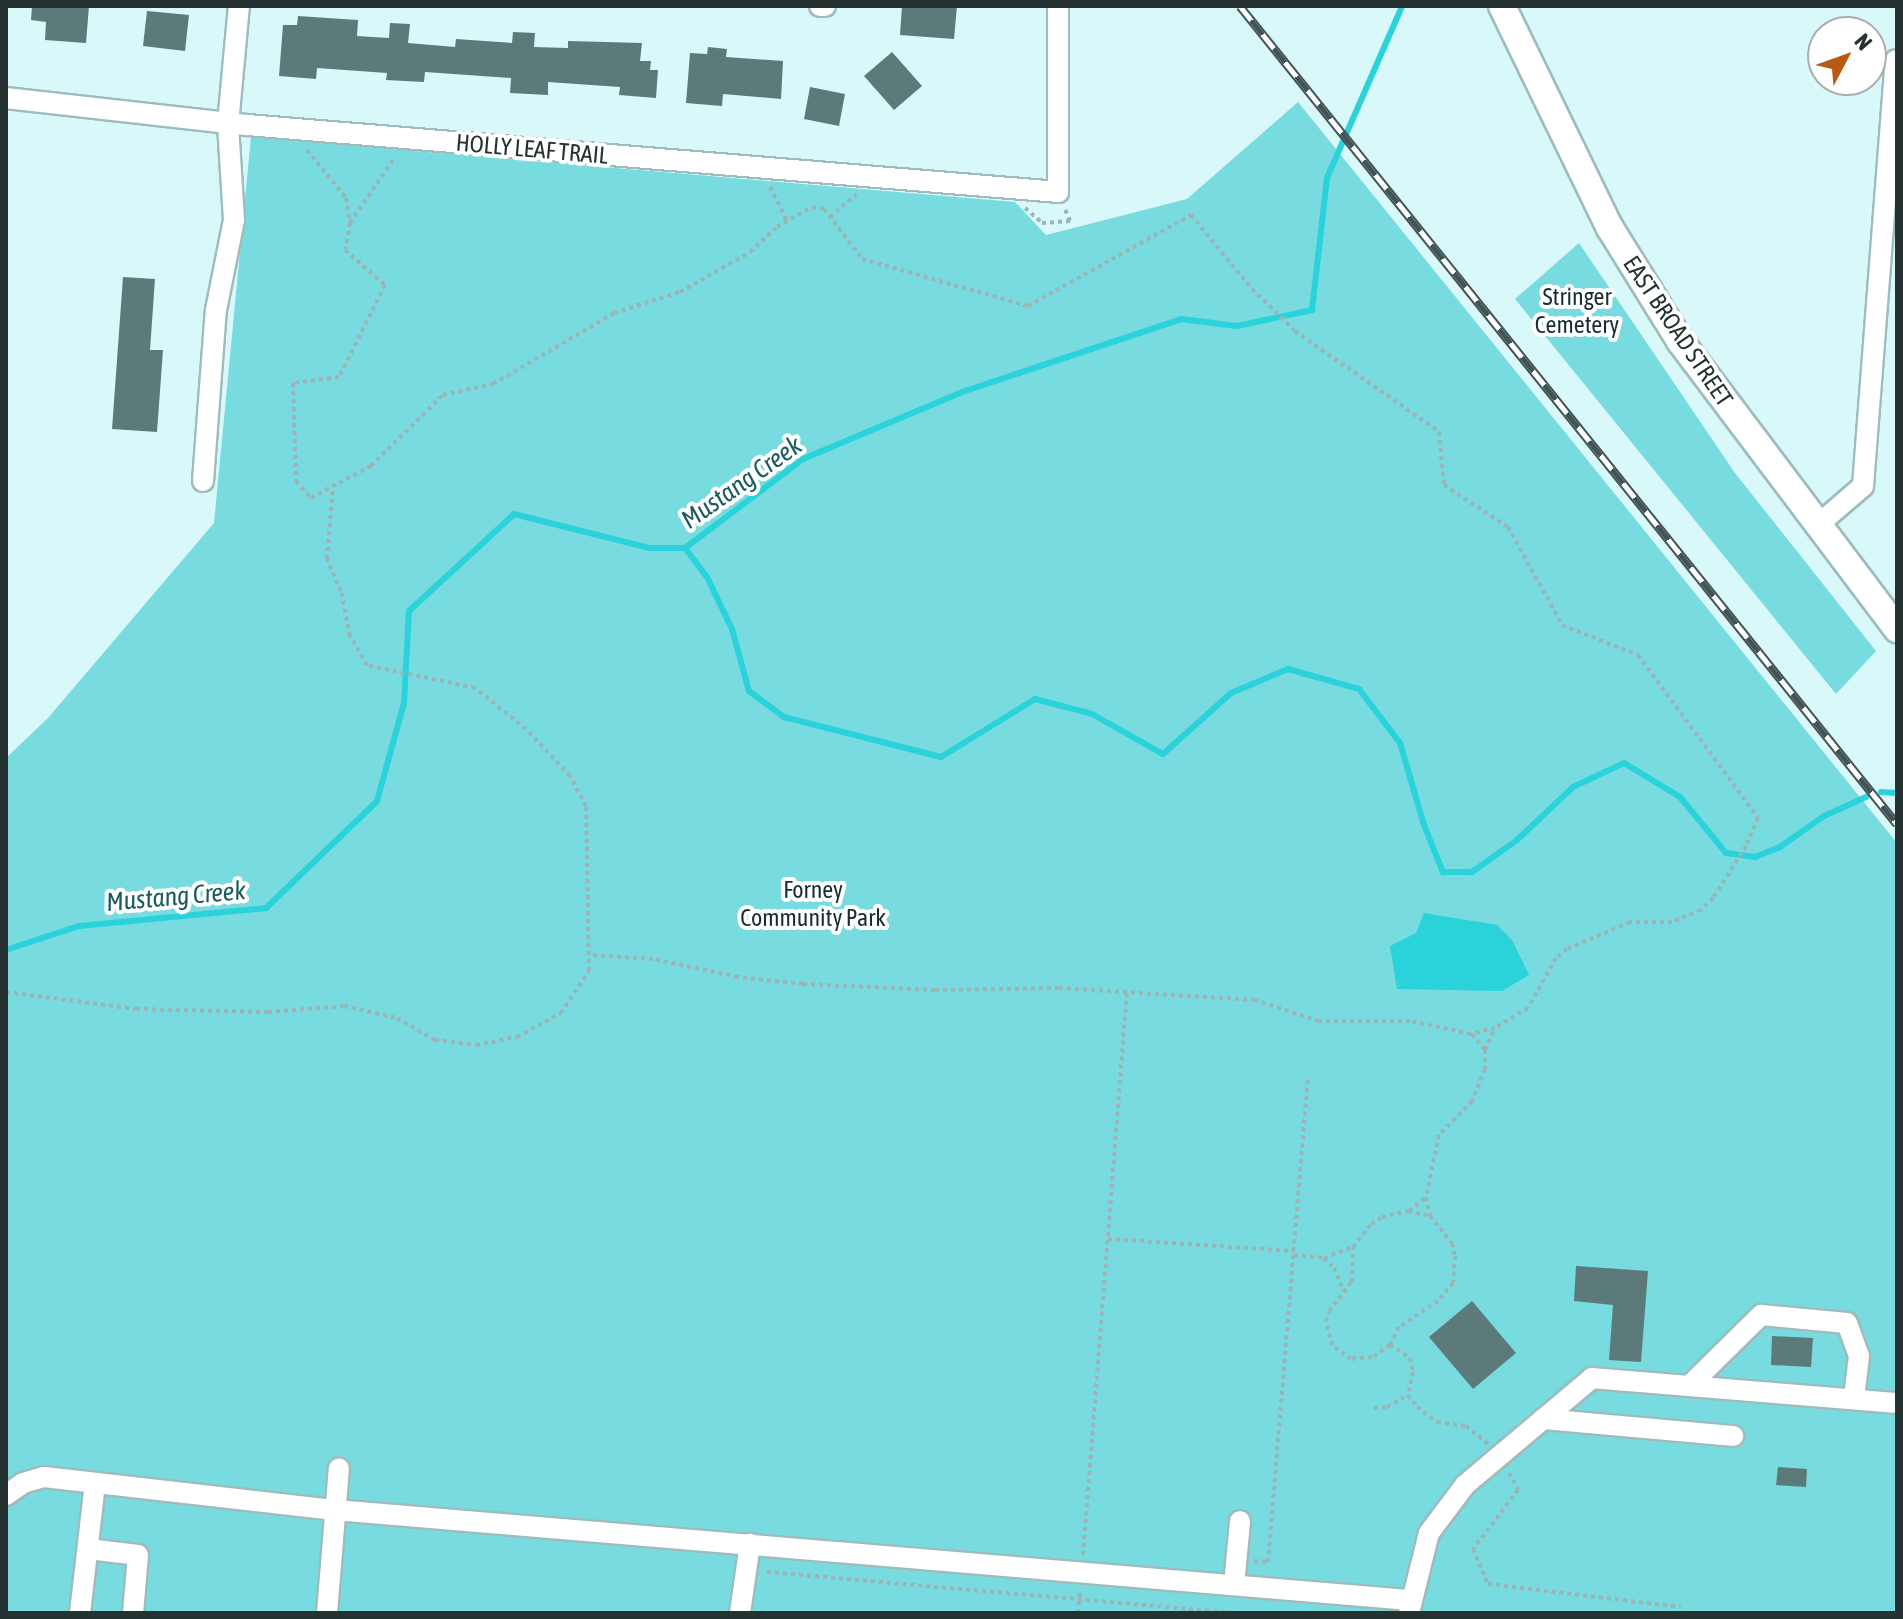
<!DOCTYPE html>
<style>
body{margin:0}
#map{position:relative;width:1903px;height:1619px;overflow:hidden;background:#d8f8f9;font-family:"Asap Condensed",sans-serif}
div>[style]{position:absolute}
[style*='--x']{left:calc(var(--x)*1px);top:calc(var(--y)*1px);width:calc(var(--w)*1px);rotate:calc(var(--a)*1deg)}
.green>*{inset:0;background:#77dbe0}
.water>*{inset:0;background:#2ad2da}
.stream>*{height:6px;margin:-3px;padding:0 3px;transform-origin:3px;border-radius:3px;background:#2ad2da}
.building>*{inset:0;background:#5d7a7b}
.path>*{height:4px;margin-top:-2px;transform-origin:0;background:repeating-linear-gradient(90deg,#9bb4b5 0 4px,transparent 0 8px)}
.roads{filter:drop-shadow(2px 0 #9ebcbe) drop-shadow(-2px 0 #9ebcbe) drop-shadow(0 2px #9ebcbe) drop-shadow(0 -2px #9ebcbe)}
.minor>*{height:20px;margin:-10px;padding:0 10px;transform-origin:10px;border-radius:10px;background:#fff}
.major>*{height:26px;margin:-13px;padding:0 13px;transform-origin:13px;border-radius:13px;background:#fff}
.rail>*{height:9px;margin-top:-4.5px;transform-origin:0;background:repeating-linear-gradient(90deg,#fff 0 18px,#445454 0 36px);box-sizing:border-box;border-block:2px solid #445454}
span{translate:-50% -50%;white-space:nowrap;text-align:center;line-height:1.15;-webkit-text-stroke:8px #fff;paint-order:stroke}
.street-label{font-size:24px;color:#263232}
.park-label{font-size:24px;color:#152e2f}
.water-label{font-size:26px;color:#1b5b5e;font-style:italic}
.frame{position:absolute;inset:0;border:8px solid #263232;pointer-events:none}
.north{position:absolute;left:1807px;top:16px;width:80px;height:80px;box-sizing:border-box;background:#fff;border:2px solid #a8adad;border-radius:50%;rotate:49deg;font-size:22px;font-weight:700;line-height:32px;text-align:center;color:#263232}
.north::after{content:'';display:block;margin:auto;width:28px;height:36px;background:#b95913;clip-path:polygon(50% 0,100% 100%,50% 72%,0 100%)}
</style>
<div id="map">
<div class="green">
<i style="clip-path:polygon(1298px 102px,1897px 843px,1897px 1613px,6px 1613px,6px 758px,48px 718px,214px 523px,251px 137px,1015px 202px,1046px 235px,1187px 199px)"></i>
<i style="clip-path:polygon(1579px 243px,1735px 473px,1876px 651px,1836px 694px,1515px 299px)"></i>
</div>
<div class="water">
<i style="clip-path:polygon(1424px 913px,1497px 925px,1512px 940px,1529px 975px,1502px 991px,1397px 989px,1390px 946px,1416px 933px)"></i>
</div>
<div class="stream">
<i style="--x:685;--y:548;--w:36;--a:53"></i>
<i style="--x:707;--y:577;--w:58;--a:64.3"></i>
<i style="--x:732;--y:629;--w:64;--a:74.7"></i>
<i style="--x:749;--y:691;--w:44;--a:36.6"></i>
<i style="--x:784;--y:717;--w:162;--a:14.3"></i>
<i style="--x:941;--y:757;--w:110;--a:-31.7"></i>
<i style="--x:1035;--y:699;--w:59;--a:14.7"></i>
<i style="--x:1092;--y:714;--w:81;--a:29.4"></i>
<i style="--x:1163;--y:754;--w:91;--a:-41.9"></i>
<i style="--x:1231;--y:693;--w:62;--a:-22.8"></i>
<i style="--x:1288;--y:669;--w:74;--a:15.7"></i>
<i style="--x:1359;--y:689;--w:68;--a:52.8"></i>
<i style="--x:1400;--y:743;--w:85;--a:73.7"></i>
<i style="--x:1424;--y:825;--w:51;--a:68"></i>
<i style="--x:1443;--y:872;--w:29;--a:0"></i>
<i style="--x:1472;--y:872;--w:55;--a:-35.4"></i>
<i style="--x:1517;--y:840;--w:77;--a:-43.4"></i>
<i style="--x:1573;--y:787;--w:56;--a:-25.2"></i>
<i style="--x:1624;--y:763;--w:66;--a:31.3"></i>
<i style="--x:1680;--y:797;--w:72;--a:50.6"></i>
<i style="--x:1726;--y:853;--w:29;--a:8"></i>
<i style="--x:1755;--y:857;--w:27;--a:-22"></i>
<i style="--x:1780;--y:847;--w:54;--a:-35.2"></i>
<i style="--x:1824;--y:816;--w:46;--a:-24.3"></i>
<i style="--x:1881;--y:792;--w:16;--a:4"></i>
<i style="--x:6;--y:950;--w:77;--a:-18.2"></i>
<i style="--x:79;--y:926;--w:188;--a:-5.5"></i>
<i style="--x:266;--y:908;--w:154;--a:-43.9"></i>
<i style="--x:377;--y:801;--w:102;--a:-74.6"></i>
<i style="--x:404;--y:703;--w:92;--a:-86.9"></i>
<i style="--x:409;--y:611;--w:143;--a:-42.7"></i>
<i style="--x:514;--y:514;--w:139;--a:14.1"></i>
<i style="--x:649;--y:548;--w:36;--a:0"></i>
<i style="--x:685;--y:548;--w:148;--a:-37"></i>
<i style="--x:803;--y:459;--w:176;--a:-22.8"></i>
<i style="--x:965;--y:391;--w:228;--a:-18.4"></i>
<i style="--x:1181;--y:319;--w:56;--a:7.1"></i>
<i style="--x:1237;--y:326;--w:77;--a:-12"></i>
<i style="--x:1312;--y:310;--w:133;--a:-83.5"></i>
<i style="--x:1327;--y:178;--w:188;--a:-66.4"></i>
</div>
<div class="building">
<i style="clip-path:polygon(32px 6px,89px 6px,86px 43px,45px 40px,46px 22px,31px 20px)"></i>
<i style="clip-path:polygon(902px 6px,957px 6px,954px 39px,900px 35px)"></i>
<i style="clip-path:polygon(147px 11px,189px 15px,185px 51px,143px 46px)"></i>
<i style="clip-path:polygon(298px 16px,358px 20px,357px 36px,389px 38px,390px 23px,410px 24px,408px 43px,455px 47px,456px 39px,512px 43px,513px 32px,535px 33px,534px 47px,568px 48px,568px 41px,642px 43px,640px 61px,651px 61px,650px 70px,658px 70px,656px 98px,619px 95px,620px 87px,548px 82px,548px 95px,510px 93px,511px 78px,425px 72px,424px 82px,386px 80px,387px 73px,317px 68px,316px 79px,279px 76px,283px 25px,297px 25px)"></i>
<i style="clip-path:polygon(708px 47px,727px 49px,726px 57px,783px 61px,781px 99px,723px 94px,722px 106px,686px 103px,690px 53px,707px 54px)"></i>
<i style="clip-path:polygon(892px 52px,922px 86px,894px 110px,864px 76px)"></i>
<i style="clip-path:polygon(810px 87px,845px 94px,839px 126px,804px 119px)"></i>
<i style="clip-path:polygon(123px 277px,155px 279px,150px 350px,163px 350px,157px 432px,112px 429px)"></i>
<i style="clip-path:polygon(1576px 1266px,1648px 1271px,1641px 1362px,1609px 1360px,1613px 1305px,1574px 1301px)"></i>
<i style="clip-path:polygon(1472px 1301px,1516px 1353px,1473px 1389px,1429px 1337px)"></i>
<i style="clip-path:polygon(1772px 1336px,1813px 1338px,1811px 1367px,1771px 1365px)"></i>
<i style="clip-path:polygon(1778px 1467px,1807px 1469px,1806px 1487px,1776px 1485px)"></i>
</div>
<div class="path">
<i style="--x:307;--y:150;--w:62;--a:50.9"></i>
<i style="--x:346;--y:198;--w:25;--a:81"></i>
<i style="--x:350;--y:223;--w:27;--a:100"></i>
<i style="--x:345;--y:250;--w:53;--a:41.2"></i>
<i style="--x:385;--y:285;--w:103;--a:116.6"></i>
<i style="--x:339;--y:377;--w:46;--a:172.6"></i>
<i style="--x:293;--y:383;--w:98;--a:88.2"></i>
<i style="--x:296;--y:481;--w:23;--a:49"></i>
<i style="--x:311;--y:498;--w:68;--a:-28.1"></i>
<i style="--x:371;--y:466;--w:101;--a:-44.6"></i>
<i style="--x:443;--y:395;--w:51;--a:-12.4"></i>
<i style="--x:493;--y:384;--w:140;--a:-30.4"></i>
<i style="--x:614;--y:313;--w:69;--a:-17.7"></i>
<i style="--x:680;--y:292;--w:81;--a:-29.7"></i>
<i style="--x:750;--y:252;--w:37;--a:-43"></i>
<i style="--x:777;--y:227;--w:40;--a:-29.7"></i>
<i style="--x:812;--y:207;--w:12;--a:9"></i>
<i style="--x:824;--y:209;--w:63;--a:52.8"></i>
<i style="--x:862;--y:259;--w:173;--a:15.8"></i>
<i style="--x:1028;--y:306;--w:187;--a:-29.2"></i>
<i style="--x:1191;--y:215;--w:96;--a:50.5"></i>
<i style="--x:1252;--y:289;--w:60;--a:44.3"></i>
<i style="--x:1295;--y:331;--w:176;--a:35"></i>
<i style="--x:1439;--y:432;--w:53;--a:84.6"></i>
<i style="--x:1444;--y:485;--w:77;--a:33.3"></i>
<i style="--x:1508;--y:527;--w:112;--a:61.1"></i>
<i style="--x:1562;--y:625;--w:82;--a:21.5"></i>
<i style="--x:1638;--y:655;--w:202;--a:53.6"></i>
<i style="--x:1758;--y:818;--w:30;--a:113"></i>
<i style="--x:1746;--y:846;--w:62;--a:122.4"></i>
<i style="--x:1713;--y:898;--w:17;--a:135"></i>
<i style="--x:1701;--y:910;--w:31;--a:158"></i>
<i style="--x:1672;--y:922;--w:42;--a:180"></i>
<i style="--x:1630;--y:922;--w:69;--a:156.8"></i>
<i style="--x:1567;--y:949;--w:14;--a:141"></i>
<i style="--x:1556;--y:958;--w:57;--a:119.2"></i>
<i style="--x:1528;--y:1008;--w:39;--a:149"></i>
<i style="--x:1495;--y:1028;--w:25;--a:166"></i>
<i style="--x:1471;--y:1034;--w:62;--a:-168"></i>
<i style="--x:1410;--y:1021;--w:91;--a:180"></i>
<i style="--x:1319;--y:1021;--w:67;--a:-161.8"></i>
<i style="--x:1255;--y:1000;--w:196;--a:-176.5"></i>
<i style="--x:1059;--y:988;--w:124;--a:179.1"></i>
<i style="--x:935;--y:990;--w:132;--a:-177.4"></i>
<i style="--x:803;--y:984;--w:65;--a:-173.9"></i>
<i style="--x:738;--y:977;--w:87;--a:-168"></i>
<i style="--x:653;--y:959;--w:63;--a:-176.4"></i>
<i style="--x:770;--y:187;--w:37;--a:63"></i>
<i style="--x:1025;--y:208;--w:23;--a:41"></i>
<i style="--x:1042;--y:223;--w:28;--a:-4"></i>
<i style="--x:1070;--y:221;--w:13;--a:-113"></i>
<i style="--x:830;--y:217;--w:35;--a:-41"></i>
<i style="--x:350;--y:223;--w:80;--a:-55.7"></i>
<i style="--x:6;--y:992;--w:131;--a:7.5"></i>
<i style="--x:136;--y:1009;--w:132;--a:1.3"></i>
<i style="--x:268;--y:1012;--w:76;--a:-4.5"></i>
<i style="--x:344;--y:1006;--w:54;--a:12.8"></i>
<i style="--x:397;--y:1018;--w:44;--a:30.1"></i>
<i style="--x:435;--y:1040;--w:41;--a:7"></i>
<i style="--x:476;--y:1045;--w:42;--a:-11"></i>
<i style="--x:517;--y:1037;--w:50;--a:-28.6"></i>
<i style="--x:561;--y:1013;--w:50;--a:-56.3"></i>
<i style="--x:589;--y:971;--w:165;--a:-91"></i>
<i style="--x:586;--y:806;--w:34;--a:-118"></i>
<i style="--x:570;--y:776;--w:64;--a:-133.1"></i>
<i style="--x:526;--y:729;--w:65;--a:-141.2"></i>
<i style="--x:475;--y:688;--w:110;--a:-168"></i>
<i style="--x:367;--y:665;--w:34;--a:-120"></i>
<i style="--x:350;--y:636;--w:46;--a:-101.3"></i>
<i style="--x:341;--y:591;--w:35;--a:-114"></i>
<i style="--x:327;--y:559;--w:73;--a:-85.3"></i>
<i style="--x:1472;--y:1034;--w:21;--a:51"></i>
<i style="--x:1485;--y:1050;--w:19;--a:90"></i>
<i style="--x:1485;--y:1069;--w:35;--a:112"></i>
<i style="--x:1472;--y:1101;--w:47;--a:134.1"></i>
<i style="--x:1439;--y:1135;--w:63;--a:101.8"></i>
<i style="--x:1426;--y:1197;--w:19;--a:78"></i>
<i style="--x:1430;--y:1216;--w:35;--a:51"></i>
<i style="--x:1452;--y:1243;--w:13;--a:77"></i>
<i style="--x:1455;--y:1256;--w:27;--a:94"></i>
<i style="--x:1453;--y:1283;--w:23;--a:130"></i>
<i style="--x:1438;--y:1301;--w:47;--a:146.3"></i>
<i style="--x:1399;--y:1327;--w:20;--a:117"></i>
<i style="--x:1390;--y:1345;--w:24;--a:33"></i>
<i style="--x:1410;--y:1358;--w:14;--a:78"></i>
<i style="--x:1413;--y:1372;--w:24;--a:102"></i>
<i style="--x:1408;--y:1395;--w:15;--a:53"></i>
<i style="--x:1417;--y:1407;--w:25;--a:37"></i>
<i style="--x:1437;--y:1422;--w:29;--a:8"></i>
<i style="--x:1466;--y:1426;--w:28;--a:39"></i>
<i style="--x:1485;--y:1050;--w:24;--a:-66"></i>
<i style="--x:1409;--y:1211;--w:22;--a:-39"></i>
<i style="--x:1108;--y:1239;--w:186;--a:3.7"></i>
<i style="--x:1294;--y:1255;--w:30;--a:6"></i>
<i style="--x:1324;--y:1258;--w:14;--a:45"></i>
<i style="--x:1334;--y:1268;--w:25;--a:67"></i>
<i style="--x:1324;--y:1258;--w:31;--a:-21"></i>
<i style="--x:1390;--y:1345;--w:22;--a:146"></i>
<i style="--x:1372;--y:1357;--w:21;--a:175"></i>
<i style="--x:1351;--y:1359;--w:24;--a:-144"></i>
<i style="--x:1332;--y:1345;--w:25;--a:-104"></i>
<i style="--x:1326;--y:1321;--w:10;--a:-73"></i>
<i style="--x:1329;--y:1311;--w:37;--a:-52"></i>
<i style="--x:1352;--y:1282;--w:35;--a:-88"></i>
<i style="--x:1353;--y:1247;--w:29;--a:-52"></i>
<i style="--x:1371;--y:1224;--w:13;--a:-32"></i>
<i style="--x:1382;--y:1217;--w:27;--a:-13"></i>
<i style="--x:1408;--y:1211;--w:23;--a:13"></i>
<i style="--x:1374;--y:1408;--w:13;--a:-4"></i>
<i style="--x:1387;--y:1407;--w:24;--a:-30"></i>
<i style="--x:1509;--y:1473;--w:19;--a:62"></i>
<i style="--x:1518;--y:1490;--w:74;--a:127.3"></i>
<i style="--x:1473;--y:1549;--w:38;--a:67"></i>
<i style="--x:1488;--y:1584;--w:194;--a:6.8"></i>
<i style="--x:1083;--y:1555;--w:566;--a:-85.54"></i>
<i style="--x:1254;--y:1561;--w:14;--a:4"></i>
<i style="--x:1268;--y:1562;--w:488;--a:-85.3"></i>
<i style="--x:767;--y:1572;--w:472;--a:5"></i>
<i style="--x:1078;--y:1613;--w:22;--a:-85"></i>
</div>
<div class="roads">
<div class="minor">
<i style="--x:820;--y:6;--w:5;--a:0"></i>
<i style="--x:6;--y:98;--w:243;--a:6.4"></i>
<i style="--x:247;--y:125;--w:814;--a:4.72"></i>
<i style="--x:1058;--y:192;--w:186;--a:-90"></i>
<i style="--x:203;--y:481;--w:171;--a:-85.7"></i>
<i style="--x:216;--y:310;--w:92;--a:-78.7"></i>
<i style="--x:234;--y:220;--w:96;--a:-93.6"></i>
<i style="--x:228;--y:124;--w:119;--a:-84.7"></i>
<i style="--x:1819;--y:524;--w:58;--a:-40.8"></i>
<i style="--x:1863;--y:486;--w:427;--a:-85.6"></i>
<i style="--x:1690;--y:1385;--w:100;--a:-44.6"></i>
<i style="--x:1761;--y:1315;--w:86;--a:5.3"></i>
<i style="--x:1847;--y:1323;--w:35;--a:70"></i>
<i style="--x:1859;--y:1356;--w:42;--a:96.8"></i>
<i style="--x:1543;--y:1419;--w:191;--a:5.1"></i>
<i style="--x:6;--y:1495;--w:21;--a:-35"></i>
<i style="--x:23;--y:1483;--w:22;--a:-16"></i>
<i style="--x:44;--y:1477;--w:293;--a:6.5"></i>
<i style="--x:335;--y:1510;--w:1079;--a:4.79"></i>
<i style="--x:88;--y:1549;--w:50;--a:6.8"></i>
<i style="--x:138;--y:1555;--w:58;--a:94.9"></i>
<i style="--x:1234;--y:1585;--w:64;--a:-84.6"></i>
<i style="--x:80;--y:1613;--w:130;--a:-83.4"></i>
<i style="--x:327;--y:1613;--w:145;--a:-85.3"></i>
<i style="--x:740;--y:1613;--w:70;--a:-81.8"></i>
<i style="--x:1409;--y:1613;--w:82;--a:-76"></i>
<i style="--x:1429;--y:1533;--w:60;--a:-53.1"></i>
<i style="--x:1465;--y:1485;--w:166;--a:-40.1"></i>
<i style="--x:1592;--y:1378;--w:306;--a:4.7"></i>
</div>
<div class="major">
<i style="--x:1502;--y:6;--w:247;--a:64.1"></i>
<i style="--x:1610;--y:228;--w:133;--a:58.2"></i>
<i style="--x:1680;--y:341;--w:361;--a:53"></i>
</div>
</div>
<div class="rail">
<i style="--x:1240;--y:6;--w:1049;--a:51.23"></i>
</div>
<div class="street-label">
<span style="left:532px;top:149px;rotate:5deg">HOLLY LEAF TRAIL</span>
<span style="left:1678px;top:331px;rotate:56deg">EAST BROAD STREET</span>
</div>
<div class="park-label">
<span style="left:1577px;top:311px">Stringer<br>Cemetery</span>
<span style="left:813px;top:904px">Forney<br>Community Park</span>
</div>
<div class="water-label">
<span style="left:742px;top:483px;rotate:-35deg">Mustang Creek</span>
<span style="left:176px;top:897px;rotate:-5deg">Mustang Creek</span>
</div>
<div class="frame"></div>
<div class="north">N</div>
</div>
